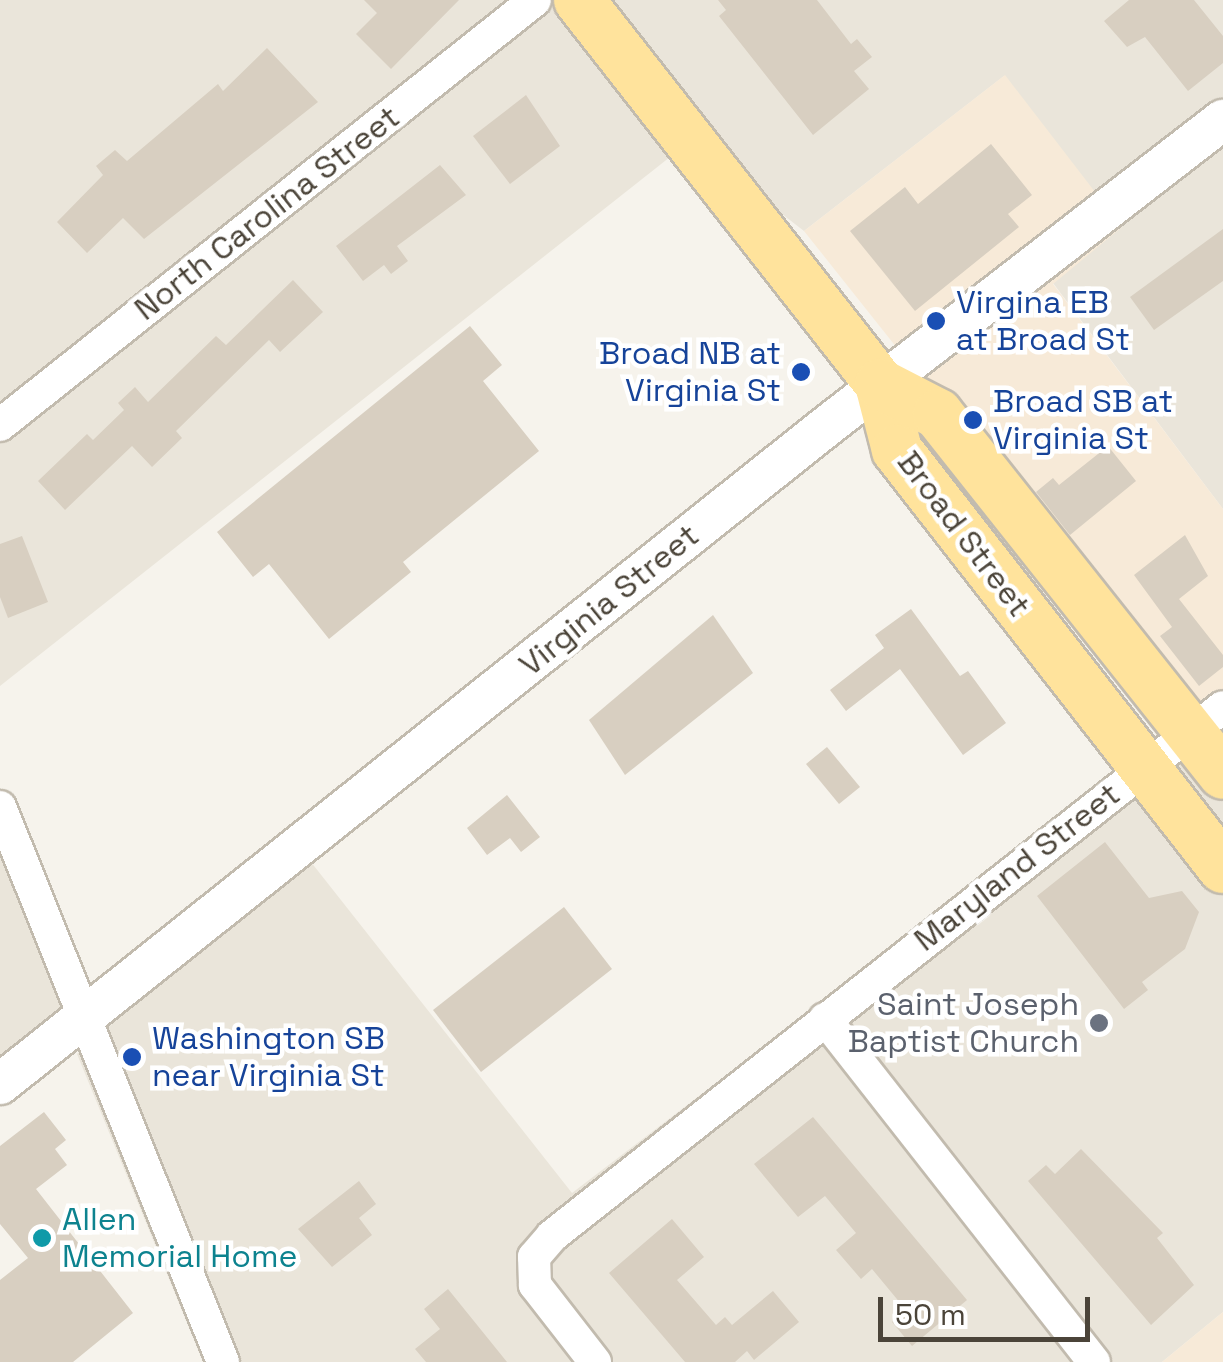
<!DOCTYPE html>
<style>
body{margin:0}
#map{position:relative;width:1223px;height:1362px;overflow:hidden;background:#f6f3ec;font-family:"Space Grotesk",sans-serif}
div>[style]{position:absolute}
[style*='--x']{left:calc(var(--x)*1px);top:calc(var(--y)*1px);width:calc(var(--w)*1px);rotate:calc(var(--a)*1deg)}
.residential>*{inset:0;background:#eae5da}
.commercial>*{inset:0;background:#f7ead8}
.building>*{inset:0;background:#d8cfc1}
.roads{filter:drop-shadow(2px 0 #c2bbae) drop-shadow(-2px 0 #c2bbae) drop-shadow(0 2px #c2bbae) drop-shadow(0 -2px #c2bbae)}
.minor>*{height:32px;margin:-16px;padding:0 16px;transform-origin:16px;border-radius:16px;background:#fff}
.tertiary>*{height:40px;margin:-20px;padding:0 20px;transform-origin:20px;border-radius:20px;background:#fff}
.primary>*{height:50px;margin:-25px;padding:0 25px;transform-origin:25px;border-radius:25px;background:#ffe39c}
.dots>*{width:28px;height:28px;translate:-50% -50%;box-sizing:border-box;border:5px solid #fff;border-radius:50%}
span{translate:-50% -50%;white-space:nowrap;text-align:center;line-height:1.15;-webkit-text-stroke:9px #fff;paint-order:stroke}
.street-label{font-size:32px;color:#4b4439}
.transit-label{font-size:32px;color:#164399}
.left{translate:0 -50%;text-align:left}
.right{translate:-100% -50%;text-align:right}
.worship-label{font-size:32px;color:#5b616d}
.culture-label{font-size:32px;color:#0d838f}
.scale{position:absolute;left:878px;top:1297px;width:212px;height:45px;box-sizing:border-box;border:5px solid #4b4439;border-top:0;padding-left:12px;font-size:30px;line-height:35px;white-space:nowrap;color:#4b4439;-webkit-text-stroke:8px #fff;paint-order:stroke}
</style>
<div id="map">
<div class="residential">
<i style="clip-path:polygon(0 0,1223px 0,1223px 509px,1053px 283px,1004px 76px,804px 231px,689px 142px,0 686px)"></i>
<i style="clip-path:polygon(1192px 719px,1223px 758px,1223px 1312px,1162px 1362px,203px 1362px,77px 1054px,307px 857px,572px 1193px)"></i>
<i style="clip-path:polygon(0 808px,84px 1019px,0 1084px)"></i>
</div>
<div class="commercial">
<i style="clip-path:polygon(1005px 75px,1122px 227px,1053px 284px,1223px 509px,1223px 758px,804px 231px)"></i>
<i style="clip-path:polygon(1223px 1312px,1223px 1362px,1162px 1362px)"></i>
</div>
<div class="building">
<i style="clip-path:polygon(364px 0,459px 0,391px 69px,356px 34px,377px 13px)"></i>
<i style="clip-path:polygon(718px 0,817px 0,851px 44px,857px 39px,872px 57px,854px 71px,869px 89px,813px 135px,719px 16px,726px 10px)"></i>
<i style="clip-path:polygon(1129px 0,1194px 0,1223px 36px,1223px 63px,1188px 91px,1145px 37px,1127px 47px,1104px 21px)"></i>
<i style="clip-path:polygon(267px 48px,318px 102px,144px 239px,123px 218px,87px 253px,57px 222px,103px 175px,96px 166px,115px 150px,127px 161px,218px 84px,223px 91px)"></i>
<i style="clip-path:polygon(526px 95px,560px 146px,510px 184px,473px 136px)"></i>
<i style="clip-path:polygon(991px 144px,1032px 195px,1008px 214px,1019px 227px,915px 311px,850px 231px,905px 187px,918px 204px)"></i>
<i style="clip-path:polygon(440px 165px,466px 195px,397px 246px,408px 261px,391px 274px,384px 265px,363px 281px,336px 246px)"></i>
<i style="clip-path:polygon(1223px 229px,1223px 281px,1154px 330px,1130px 297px)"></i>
<i style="clip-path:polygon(293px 280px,323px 312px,280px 352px,269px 340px,176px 431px,182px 438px,152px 467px,132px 446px,65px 510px,38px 481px,87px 434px,93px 440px,124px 410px,118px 403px,135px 387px,148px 402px,216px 336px,226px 345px)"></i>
<i style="clip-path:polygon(470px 326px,502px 365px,483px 381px,539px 451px,403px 562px,411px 572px,329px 639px,269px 564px,253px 577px,217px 532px)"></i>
<i style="clip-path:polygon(1108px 446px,1136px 481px,1070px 535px,1036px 492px,1053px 478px,1059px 485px)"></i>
<i style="clip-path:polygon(1185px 535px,1208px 576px,1179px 599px,1223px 655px,1223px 667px,1199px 686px,1160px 636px,1172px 627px,1134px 575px)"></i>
<i style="clip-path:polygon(22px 536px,48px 602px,8px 618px,0 597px,0 544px)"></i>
<i style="clip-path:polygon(911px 609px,960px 676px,968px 671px,1006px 723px,963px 755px,900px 669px,846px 711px,830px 690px,884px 648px,875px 635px)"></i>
<i style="clip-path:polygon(713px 615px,753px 673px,625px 775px,589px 720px)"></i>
<i style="clip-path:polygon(827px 747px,860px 787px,839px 804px,806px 764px)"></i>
<i style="clip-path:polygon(507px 795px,540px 837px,521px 852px,510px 838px,487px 855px,467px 828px)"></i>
<i style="clip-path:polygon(1105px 842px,1149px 898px,1182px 891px,1199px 912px,1185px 949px,1142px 982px,1148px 990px,1124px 1009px,1037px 896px)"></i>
<i style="clip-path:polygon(564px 907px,612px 969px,481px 1072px,433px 1010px)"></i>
<i style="clip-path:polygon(44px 1112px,66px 1140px,55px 1149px,67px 1165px,36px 1189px,133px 1313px,73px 1362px,0 1362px,0 1280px,28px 1258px,0 1224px,0 1146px)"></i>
<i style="clip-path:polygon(813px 1117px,967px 1300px,912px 1346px,892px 1322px,906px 1310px,872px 1269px,861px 1279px,836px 1250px,856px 1233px,825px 1196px,798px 1217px,754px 1164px)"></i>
<i style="clip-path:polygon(1081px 1149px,1163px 1233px,1157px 1238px,1194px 1285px,1151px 1325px,1028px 1181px,1046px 1165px,1055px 1174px)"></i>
<i style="clip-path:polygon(359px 1181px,376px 1204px,359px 1218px,372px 1235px,332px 1267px,298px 1229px)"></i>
<i style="clip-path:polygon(672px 1219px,704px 1257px,677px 1280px,716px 1325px,725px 1317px,732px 1325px,773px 1291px,799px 1322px,754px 1360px,747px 1351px,735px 1362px,685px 1362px,609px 1273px)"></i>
<i style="clip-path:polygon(448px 1289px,507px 1362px,426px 1362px,415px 1349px,440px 1329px,424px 1309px)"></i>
</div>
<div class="roads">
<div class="minor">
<i style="--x:0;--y:425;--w:683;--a:-38.46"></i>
<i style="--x:0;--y:807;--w:598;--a:68.11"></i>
<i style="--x:825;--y:1019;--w:436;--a:51.9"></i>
<i style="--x:595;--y:1362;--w:98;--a:-127.9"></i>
<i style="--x:535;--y:1285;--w:28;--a:-92"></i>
<i style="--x:534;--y:1257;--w:28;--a:-49"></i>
<i style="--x:552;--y:1236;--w:854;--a:-38.25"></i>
</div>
<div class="tertiary">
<i style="--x:0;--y:1084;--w:1063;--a:-38.51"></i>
<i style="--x:832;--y:422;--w:494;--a:-37.7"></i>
</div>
<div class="primary">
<i style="--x:579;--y:0;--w:488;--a:51.9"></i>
<i style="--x:880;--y:384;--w:68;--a:75.6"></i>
<i style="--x:897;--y:450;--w:530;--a:52.05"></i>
<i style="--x:880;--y:384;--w:65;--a:27.3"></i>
<i style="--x:938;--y:414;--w:459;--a:51.6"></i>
</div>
</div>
<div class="dots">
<i style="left:936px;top:321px;background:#1a4fb4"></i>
<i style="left:801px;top:372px;background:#1a4fb4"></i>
<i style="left:973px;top:420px;background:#1a4fb4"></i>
<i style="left:1099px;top:1023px;background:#6b7280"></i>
<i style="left:132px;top:1057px;background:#1a4fb4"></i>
<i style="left:42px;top:1238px;background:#0f9aa8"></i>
</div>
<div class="street-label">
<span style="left:267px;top:213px;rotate:-38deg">North Carolina Street</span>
<span style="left:964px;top:534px;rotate:53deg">Broad Street</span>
<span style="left:609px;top:600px;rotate:-39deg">Virginia Street</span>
<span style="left:1017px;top:867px;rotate:-38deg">Maryland Street</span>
</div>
<div class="transit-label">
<span class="left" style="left:956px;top:321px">Virgina EB<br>at Broad St</span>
<span class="right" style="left:781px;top:372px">Broad NB at<br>Virginia St</span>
<span class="left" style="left:993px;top:420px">Broad SB at<br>Virginia St</span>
<span class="left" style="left:152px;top:1057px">Washington SB<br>near Virginia St</span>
</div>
<div class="worship-label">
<span class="right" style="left:1079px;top:1023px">Saint Joseph<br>Baptist Church</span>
</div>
<div class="culture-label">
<span class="left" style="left:62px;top:1238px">Allen<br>Memorial Home</span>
</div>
<div class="scale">50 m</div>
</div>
